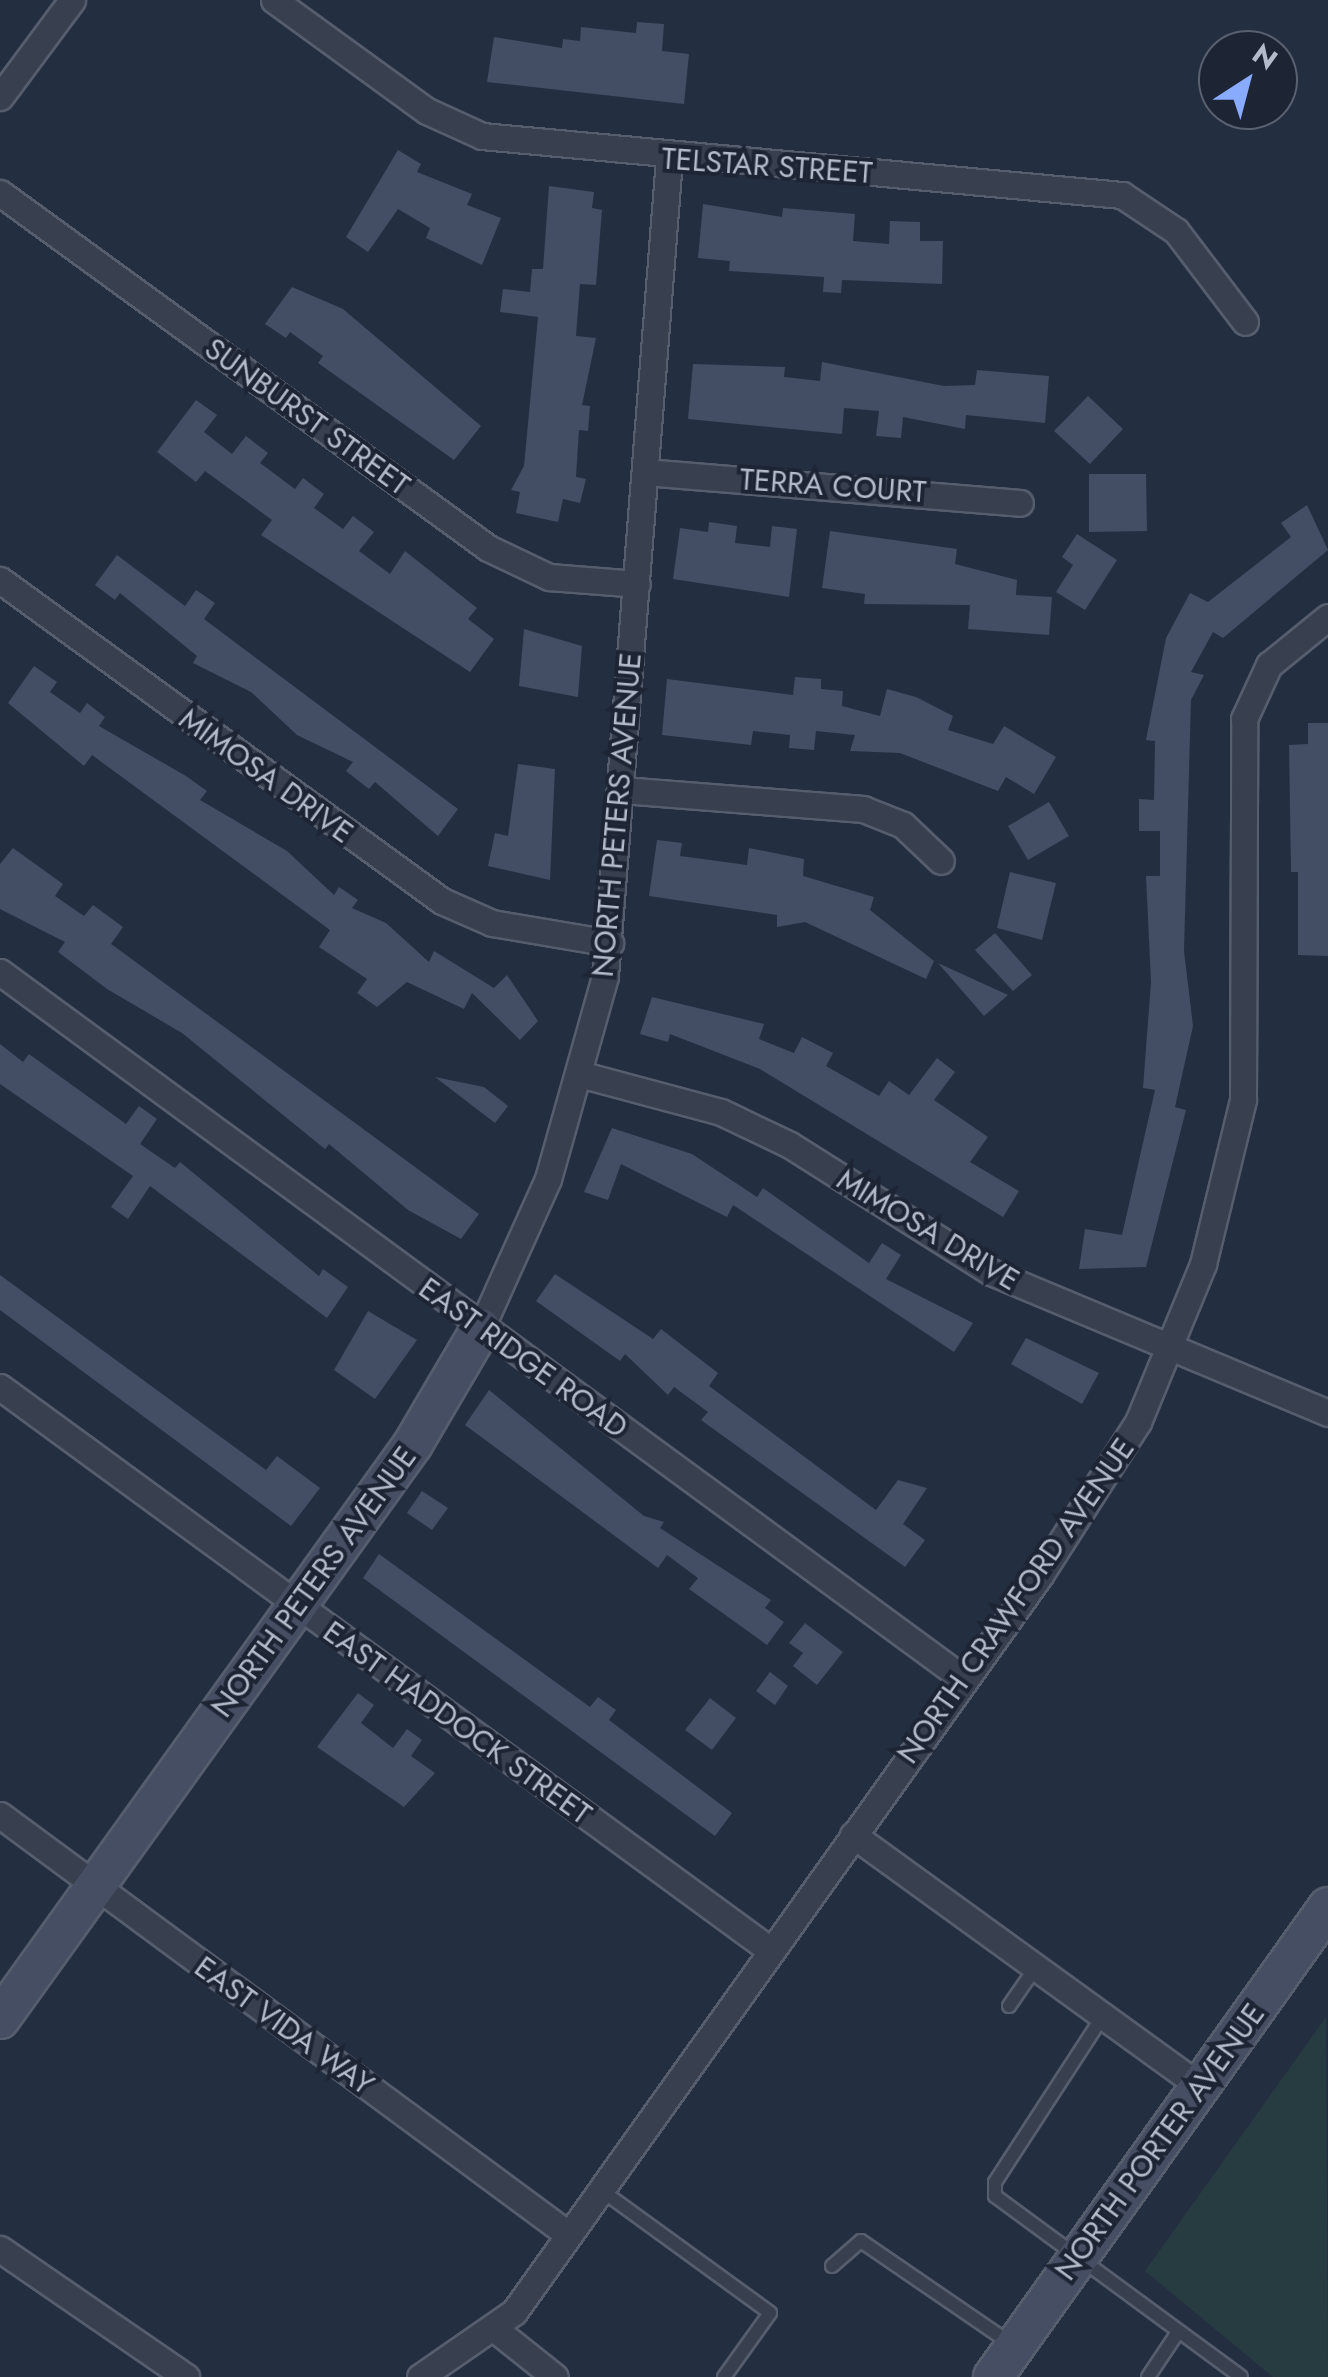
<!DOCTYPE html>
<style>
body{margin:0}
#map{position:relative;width:1328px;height:2377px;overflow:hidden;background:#242e41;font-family:Jost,sans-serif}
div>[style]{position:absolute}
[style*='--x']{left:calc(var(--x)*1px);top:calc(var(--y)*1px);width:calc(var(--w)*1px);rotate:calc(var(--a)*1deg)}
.green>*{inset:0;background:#263c41}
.building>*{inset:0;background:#434d63}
.roads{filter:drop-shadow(2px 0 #565e6e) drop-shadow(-2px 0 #565e6e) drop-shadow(0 2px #565e6e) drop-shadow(0 -2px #565e6e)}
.lane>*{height:12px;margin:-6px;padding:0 6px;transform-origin:6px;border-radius:6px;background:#384050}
.street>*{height:25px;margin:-12.5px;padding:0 12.5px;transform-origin:12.5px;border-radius:12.5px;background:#384050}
.secondary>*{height:38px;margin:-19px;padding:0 19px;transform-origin:19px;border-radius:19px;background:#464e63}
span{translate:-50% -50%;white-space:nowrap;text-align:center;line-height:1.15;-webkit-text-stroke:8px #1d2535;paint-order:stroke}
.street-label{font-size:30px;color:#b4bbcb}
.north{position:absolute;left:1198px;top:30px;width:100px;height:100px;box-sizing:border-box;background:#1d2535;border:2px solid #596171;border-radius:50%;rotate:36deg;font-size:28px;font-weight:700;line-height:40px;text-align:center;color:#b4bbcb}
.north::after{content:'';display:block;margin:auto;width:35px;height:45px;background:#88abfd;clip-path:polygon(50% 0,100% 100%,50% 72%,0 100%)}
</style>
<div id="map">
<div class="green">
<i style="clip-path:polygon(1326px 2017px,1328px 2377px,1273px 2377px,1145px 2271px)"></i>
</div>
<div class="building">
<i style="clip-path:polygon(637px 22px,664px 24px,662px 51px,689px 54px,684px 104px,487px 82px,494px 37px,562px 48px,563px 39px,580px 41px,581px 27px,636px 33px)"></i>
<i style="clip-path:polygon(398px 150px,421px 164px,417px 172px,472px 194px,467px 205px,501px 218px,482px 265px,426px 238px,430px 228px,398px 209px,368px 252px,346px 237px)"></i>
<i style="clip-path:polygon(549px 186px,594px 192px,592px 208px,602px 210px,596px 285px,580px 284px,576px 336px,596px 338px,582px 405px,590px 406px,588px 431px,579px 430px,576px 477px,586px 479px,580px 503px,563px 499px,558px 522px,516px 513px,520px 492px,511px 490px,524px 466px,538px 317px,500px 312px,503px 289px,530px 292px,532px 269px,543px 269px)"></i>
<i style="clip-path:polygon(703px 204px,782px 217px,783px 208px,855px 214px,853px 241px,889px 244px,890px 221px,920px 222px,920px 241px,943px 241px,942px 284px,842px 280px,841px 293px,823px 292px,824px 277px,729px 271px,730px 261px,698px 258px)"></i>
<i style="clip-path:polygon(292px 287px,343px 309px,481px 426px,454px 460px,318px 363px,323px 356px,290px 332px,286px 338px,265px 324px)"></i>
<i style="clip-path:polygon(822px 362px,944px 386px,975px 385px,977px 370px,1049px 376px,1045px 423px,966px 415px,965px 429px,903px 417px,901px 438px,876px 436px,879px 411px,844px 408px,842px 434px,688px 419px,693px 364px,785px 367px,784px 377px,820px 381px)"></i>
<i style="clip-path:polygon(1088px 396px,1123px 429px,1090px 464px,1054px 431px)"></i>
<i style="clip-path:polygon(196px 400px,217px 415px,204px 432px,232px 454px,246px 436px,268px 453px,260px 463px,295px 489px,303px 478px,324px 494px,314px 508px,343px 529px,353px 516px,374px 532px,359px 551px,390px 574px,405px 551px,477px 608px,468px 619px,494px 639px,470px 672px,261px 535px,272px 520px,205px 471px,196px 482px,157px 452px)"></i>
<i style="clip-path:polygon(1089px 474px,1146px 474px,1147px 531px,1089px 532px)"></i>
<i style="clip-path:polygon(1307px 505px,1328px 550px,1223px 638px,1213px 632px,1191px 672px,1204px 675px,1191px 700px,1184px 951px,1193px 1026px,1175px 1107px,1186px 1110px,1146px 1267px,1079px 1269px,1085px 1229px,1122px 1235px,1155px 1090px,1143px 1088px,1151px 982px,1146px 876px,1160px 876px,1160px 831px,1139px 831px,1139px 799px,1154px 800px,1155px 741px,1146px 740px,1166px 638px,1190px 593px,1208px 602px,1291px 537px,1281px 523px)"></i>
<i style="clip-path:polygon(709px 522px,737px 526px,735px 543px,770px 547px,772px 526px,797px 529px,789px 597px,673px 579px,680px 528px,708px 532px)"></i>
<i style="clip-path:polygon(830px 531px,957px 549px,955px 564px,1017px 580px,1016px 595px,1052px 597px,1049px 635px,968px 629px,970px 605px,864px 604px,865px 594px,822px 588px)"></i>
<i style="clip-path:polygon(1077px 534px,1117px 560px,1085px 610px,1056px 592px,1073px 565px,1062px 557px)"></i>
<i style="clip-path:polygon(117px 555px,185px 606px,196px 590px,215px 603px,204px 619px,458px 809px,438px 836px,375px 782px,369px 789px,346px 771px,353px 762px,297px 735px,251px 692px,193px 663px,197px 656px,120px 593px,115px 600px,95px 585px)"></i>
<i style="clip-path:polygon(524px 629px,582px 646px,578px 697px,519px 686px)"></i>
<i style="clip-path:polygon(34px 666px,57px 682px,50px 692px,80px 713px,87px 703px,105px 717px,99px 726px,186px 776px,207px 791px,200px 800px,287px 851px,334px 895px,339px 887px,358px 900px,352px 908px,386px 923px,429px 962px,434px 951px,494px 988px,507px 975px,538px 1021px,520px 1040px,472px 993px,464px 1009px,407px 982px,377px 1007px,357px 993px,367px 979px,319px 947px,330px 930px,92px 755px,84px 766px,8px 703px)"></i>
<i style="clip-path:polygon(795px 677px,821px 679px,821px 689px,843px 691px,842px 706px,880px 716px,887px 689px,916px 697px,953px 716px,948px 730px,993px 744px,1004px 726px,1056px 757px,1034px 794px,1006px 777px,998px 791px,900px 753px,850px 751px,855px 735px,816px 731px,814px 750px,789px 748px,790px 735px,753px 731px,751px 745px,662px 735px,667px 679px,793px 695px)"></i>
<i style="clip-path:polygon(1308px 723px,1328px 723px,1328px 956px,1298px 955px,1298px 872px,1291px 872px,1289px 745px,1308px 744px)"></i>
<i style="clip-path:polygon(518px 764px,555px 769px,550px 880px,488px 866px,495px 833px,508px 836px)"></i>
<i style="clip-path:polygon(1049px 802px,1069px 836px,1028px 860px,1008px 826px)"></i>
<i style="clip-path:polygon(657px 840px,682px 843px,680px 856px,747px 865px,749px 848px,804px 859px,803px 876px,874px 897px,870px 910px,934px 961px,926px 979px,805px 922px,777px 927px,777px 915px,649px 896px)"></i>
<i style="clip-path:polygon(13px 848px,63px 884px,55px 896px,84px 916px,93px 905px,123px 927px,111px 944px,118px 949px,479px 1214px,461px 1239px,408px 1210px,329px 1144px,325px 1149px,182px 1033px,107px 989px,58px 952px,65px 942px,0 909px,0 864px)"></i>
<i style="clip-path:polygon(1010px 872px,1056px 883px,1042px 940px,997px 928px)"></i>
<i style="clip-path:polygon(995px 933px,1032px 975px,1013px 991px,975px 950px)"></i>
<i style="clip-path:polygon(938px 963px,1008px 995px,984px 1016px)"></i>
<i style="clip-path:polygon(652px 997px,764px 1024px,759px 1039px,794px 1053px,802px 1037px,833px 1053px,826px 1066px,879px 1096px,889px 1081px,909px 1095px,937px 1058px,955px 1072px,934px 1100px,988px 1137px,970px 1162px,1019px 1191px,1003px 1217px,760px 1069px,670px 1034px,668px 1042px,640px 1034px)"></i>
<i style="clip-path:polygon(0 1044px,23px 1062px,29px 1054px,126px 1124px,139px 1106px,157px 1119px,140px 1144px,175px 1168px,180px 1162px,319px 1276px,323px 1269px,348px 1287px,327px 1318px,150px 1186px,128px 1219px,111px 1207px,133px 1176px,0 1084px)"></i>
<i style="clip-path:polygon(435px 1077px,484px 1087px,508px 1106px,495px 1123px)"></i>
<i style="clip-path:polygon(612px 1128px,692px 1154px,757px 1197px,763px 1188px,869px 1263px,882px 1243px,901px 1255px,886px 1279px,973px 1323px,954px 1352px,733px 1205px,727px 1217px,621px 1164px,608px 1200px,584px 1192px)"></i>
<i style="clip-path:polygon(555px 1274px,653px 1339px,661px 1329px,718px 1373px,709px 1386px,876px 1510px,898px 1480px,927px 1488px,903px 1524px,925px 1540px,905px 1567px,701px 1420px,708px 1412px,674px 1387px,668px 1395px,625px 1354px,620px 1361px,536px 1301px)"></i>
<i style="clip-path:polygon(0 1275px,266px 1470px,277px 1456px,320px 1488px,291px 1526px,0 1310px)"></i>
<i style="clip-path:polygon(368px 1311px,417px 1340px,375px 1399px,334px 1370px)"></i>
<i style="clip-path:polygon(1026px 1338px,1099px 1373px,1082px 1404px,1011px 1364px)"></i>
<i style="clip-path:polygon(489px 1390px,644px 1516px,664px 1522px,660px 1528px,771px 1600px,765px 1608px,784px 1622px,767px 1645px,689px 1589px,698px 1578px,667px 1555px,658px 1568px,465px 1425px)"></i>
<i style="clip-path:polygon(422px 1491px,448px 1508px,432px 1530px,407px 1513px)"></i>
<i style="clip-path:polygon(379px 1554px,590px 1707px,598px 1697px,616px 1710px,609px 1720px,732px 1813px,715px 1836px,363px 1578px)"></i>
<i style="clip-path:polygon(805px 1623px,843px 1652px,817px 1685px,793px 1666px,803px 1653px,789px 1643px)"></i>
<i style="clip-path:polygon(770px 1672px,788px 1686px,775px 1705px,756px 1691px)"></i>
<i style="clip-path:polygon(358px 1693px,374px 1705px,361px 1723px,393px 1748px,407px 1729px,422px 1740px,411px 1756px,435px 1773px,404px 1807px,317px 1747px)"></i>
<i style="clip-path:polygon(710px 1698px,736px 1718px,712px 1750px,685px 1730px)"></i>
</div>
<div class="roads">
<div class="lane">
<i style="--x:1009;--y:2006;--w:47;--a:-55.3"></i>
<i style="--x:1103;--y:2016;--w:198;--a:123"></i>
<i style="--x:995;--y:2182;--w:14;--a:90"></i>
<i style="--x:995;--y:2196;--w:305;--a:36.3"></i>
<i style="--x:601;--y:2190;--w:209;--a:36"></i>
<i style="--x:770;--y:2313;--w:79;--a:125.7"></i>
<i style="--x:832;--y:2266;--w:38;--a:-41"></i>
<i style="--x:861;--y:2241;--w:184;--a:34.4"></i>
<i style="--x:1148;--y:2377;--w:54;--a:-56.3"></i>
</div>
<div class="street">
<i style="--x:274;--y:0;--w:189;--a:36"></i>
<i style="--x:427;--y:111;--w:60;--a:24.4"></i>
<i style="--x:482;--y:136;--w:643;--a:5.27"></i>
<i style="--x:1122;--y:195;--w:65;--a:33.7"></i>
<i style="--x:1176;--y:231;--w:114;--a:52.8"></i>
<i style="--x:0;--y:97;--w:121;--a:-53.4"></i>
<i style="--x:0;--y:193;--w:603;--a:36.03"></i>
<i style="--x:488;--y:548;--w:68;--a:25.4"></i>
<i style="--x:549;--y:577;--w:88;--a:4.5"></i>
<i style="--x:645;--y:472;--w:376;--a:4.7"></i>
<i style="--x:0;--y:580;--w:546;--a:35.99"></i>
<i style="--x:442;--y:901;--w:55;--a:23.7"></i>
<i style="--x:492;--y:923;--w:120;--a:9.6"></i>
<i style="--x:622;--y:790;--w:242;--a:4.5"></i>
<i style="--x:863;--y:809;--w:43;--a:21.8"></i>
<i style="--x:903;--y:825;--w:52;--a:43.5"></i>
<i style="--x:0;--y:972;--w:1195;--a:36.26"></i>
<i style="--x:583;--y:1075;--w:143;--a:15"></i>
<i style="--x:721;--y:1112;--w:76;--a:25.6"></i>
<i style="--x:790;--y:1145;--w:238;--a:32.3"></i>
<i style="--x:991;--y:1272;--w:365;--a:22.7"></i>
<i style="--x:481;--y:1328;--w:163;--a:-65.8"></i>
<i style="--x:548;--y:1179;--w:211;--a:-74.3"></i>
<i style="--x:605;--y:976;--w:820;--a:-85.52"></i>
<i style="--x:0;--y:1387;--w:954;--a:36.17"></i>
<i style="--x:0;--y:1815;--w:707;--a:36.43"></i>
<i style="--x:853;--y:1835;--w:428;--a:35.9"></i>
<i style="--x:0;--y:2249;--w:226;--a:34.5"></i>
<i style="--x:496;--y:2330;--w:75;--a:38.5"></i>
<i style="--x:420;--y:2377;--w:114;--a:-34.7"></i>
<i style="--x:514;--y:2312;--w:905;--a:-54.48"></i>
<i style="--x:1040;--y:1575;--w:182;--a:-57.4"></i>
<i style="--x:1138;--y:1422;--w:171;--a:-67.6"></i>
<i style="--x:1203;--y:1264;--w:169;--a:-76.3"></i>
<i style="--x:1243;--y:1100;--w:381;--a:-89.8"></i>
<i style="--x:1244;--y:719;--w:60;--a:-65.2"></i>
<i style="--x:1269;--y:665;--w:76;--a:-39.1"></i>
</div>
<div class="secondary">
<i style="--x:0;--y:2019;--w:708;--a:-54.31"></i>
<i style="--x:413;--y:1444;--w:134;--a:-59.6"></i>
<i style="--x:993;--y:2377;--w:577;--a:-54.52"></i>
</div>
</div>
<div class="street-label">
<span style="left:767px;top:166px;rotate:4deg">TELSTAR STREET</span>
<span style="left:307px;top:417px;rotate:36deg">SUNBURST STREET</span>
<span style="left:833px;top:486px;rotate:4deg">TERRA COURT</span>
<span style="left:266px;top:776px;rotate:36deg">MIMOSA DRIVE</span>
<span style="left:617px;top:815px;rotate:-85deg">NORTH PETERS AVENUE</span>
<span style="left:928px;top:1230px;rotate:31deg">MIMOSA DRIVE</span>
<span style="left:523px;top:1358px;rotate:36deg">EAST RIDGE ROAD</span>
<span style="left:314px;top:1582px;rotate:-54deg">NORTH PETERS AVENUE</span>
<span style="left:1016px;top:1601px;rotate:-55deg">NORTH CRAWFORD AVENUE</span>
<span style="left:457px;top:1723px;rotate:36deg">EAST HADDOCK STREET</span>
<span style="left:284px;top:2026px;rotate:36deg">EAST VIDA WAY</span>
<span style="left:1160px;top:2142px;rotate:-54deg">NORTH PORTER AVENUE</span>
</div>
<div class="north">N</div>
</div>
